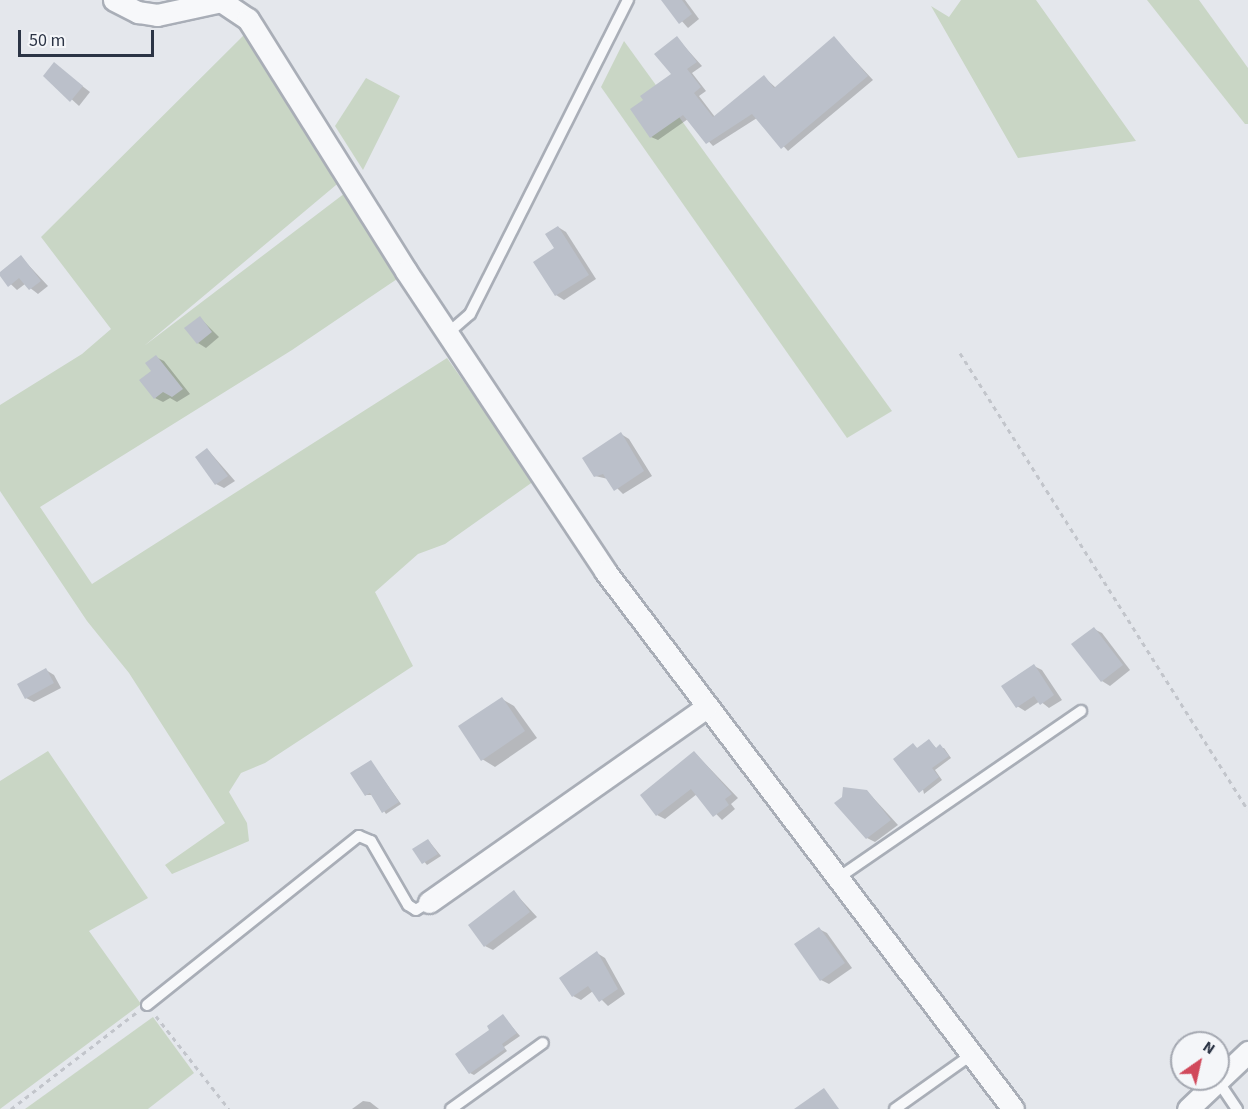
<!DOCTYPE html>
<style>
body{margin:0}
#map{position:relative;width:1248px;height:1109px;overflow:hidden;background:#e4e7ec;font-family:"Source Sans 3",sans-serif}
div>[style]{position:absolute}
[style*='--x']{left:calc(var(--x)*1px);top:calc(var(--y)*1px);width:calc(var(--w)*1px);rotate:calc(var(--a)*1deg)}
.green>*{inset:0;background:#c9d6c5}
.shadow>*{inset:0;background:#0003}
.building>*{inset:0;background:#bbc0ca}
.path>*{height:3px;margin-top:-1.5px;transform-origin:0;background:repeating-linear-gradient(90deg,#c2c5cb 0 4.5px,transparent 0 9px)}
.roads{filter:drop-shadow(2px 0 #a9aeb7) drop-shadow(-2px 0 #a9aeb7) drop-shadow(0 2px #a9aeb7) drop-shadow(0 -2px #a9aeb7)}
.lane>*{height:10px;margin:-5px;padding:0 5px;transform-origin:5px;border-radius:5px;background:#f7f8fa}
.street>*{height:21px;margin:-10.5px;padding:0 10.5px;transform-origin:10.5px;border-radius:10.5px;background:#f7f8fa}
span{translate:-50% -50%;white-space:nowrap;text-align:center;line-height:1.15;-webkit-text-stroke:5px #f4f6f9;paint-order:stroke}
.north{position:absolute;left:1170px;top:1031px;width:60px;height:60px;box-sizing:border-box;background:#f4f6f9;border:2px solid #a4a8b1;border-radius:50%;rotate:34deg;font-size:16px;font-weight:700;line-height:24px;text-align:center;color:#2b3445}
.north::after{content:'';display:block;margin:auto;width:21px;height:27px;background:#d1495b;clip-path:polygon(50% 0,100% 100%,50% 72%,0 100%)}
.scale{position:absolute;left:18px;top:30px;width:136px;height:27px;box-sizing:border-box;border:3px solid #2b3445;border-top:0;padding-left:8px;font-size:18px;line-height:21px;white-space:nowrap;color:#2b3445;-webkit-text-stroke:4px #f4f6f9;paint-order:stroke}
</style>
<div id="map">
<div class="green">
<i style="clip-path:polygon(961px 0,1036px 0,1136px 141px,1018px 158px,931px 6px,949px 17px)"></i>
<i style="clip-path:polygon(1147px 0,1199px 0,1248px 68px,1248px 124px,1245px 124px)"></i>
<i style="clip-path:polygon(249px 30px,342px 180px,144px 346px,349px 190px,400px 277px,292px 350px,40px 507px,92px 584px,447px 358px,534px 481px,445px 544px,418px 554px,375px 592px,413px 666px,265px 763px,241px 773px,229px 792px,247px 823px,249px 841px,172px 874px,165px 865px,225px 823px,129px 673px,87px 621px,0 491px,0 405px,82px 354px,111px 329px,41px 237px)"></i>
<i style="clip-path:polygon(624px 41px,892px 411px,847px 438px,601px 87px)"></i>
<i style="clip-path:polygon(366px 78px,400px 96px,363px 170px,335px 126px)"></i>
<i style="clip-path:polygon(48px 751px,148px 898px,89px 931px,141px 1004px,0 1109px,0 781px)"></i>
<i style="clip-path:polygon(153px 1017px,194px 1073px,148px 1109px,25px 1109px)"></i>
</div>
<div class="shadow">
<i style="clip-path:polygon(663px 0,685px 0,699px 19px,688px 28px)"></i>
<i style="clip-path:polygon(677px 38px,702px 66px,692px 73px,706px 91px,699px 96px,715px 117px,764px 77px,776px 88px,834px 38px,873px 80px,788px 151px,757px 118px,713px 146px,688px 119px,658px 140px,651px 137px,673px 75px)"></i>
<i style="clip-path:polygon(54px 64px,90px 92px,79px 106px,45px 75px)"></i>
<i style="clip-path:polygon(558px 227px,566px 232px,596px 279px,564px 300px,556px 295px)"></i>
<i style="clip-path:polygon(21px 257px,48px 286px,38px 294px,25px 284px,17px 290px,0 274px)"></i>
<i style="clip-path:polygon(200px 318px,219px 337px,206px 348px,198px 343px)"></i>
<i style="clip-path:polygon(156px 357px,164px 361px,190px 394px,177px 402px,170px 398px,163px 402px,155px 398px,153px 371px)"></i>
<i style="clip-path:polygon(621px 434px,629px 439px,652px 476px,623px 494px,608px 479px,595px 476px)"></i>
<i style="clip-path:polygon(208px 450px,235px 481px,224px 488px,216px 484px)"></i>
<i style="clip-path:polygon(1094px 629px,1102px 633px,1130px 670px,1110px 686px,1102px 681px)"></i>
<i style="clip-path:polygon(1034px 666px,1042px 670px,1062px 700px,1049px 708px,1040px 701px,1025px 711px,1017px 706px)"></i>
<i style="clip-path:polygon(46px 670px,54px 675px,61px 688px,34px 702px,26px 698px)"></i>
<i style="clip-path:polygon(502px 699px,514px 706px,537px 738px,495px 767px,482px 759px)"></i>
<i style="clip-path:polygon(929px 741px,937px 749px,944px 748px,951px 758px,935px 770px,942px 780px,924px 794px,913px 745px,918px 749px)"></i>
<i style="clip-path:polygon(695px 753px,738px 798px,731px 804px,735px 809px,722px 820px,697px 794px,665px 819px,657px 815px)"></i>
<i style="clip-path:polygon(371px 762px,401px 804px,386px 814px,373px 795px,366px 795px)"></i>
<i style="clip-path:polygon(867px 791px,898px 825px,875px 842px,867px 838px)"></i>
<i style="clip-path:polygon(428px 840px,441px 856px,427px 865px,414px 849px)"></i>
<i style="clip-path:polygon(514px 892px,537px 917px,493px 950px,485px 946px)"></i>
<i style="clip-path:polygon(819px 929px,827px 933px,852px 968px,829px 984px,821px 980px)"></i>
<i style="clip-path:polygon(597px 953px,605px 958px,625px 994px,608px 1006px,593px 991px,581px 1000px,573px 996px)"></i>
<i style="clip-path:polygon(503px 1016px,520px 1036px,504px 1047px,507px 1051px,474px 1075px,470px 1073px,492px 1030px)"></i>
<i style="clip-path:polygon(363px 1101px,370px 1102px,379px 1109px,352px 1109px)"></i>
</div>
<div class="building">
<i style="clip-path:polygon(661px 0,682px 0,692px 14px,679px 24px)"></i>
<i style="clip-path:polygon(677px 36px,697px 62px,687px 69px,701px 87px,694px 93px,713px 117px,764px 75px,774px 88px,834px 36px,868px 76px,781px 149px,752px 114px,706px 144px,683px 115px,650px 138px,630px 109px,643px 100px,640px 96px,671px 74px,654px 54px)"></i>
<i style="clip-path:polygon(54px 62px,83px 86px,70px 102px,43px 76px)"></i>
<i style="clip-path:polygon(558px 226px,589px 275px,555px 296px,533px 262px,554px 248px,545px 234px)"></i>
<i style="clip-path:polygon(21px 255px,41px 281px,29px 290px,19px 278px,8px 287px,0 276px,0 272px)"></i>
<i style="clip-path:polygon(200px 316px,212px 332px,197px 344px,184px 328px)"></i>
<i style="clip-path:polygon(156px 355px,183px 389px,172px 397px,163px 392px,154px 399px,139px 380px,151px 371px,145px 363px)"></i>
<i style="clip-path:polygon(621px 432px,644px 471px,614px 491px,603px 474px,594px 477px,582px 458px)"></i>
<i style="clip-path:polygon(207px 448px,228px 476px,215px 485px,195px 457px)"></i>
<i style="clip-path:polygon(1094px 627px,1123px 665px,1101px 682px,1071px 644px)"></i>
<i style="clip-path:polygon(1034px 664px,1054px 695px,1040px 705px,1034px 696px,1016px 708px,1001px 686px)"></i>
<i style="clip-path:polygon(46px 668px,54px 683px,25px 699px,17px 684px)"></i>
<i style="clip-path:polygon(502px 697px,525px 731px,481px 761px,458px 726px)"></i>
<i style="clip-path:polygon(929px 739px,936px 748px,940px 744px,949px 756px,932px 768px,939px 777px,919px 793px,893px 759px,913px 743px,917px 748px)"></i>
<i style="clip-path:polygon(694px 751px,732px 794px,725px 799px,729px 805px,713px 817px,691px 789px,656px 816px,640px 795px)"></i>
<i style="clip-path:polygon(371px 760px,399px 802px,382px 813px,370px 793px,365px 796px,350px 773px)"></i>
<i style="clip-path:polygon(843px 787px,867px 790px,891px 820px,866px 839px,834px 803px,842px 797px)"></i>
<i style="clip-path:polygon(428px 839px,438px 854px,422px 864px,412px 849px)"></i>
<i style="clip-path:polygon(514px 890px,530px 912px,484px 947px,468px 925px)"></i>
<i style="clip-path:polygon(819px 927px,845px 963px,820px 981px,794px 944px)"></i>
<i style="clip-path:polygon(597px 951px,618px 989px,599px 1002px,588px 986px,572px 997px,559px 978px)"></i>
<i style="clip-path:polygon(503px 1014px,517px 1033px,502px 1044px,505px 1049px,469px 1074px,455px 1054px,489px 1030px,487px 1026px)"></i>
<i style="clip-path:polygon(824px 1088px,839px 1109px,794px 1109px)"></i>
</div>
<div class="path">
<i style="--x:960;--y:353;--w:540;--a:57.78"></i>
<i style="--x:156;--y:1016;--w:118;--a:51.9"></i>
<i style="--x:11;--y:1109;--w:159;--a:-37.6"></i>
</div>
<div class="roads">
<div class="lane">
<i style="--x:447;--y:334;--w:30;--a:-41"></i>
<i style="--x:470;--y:314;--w:352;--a:-63.3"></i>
<i style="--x:838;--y:878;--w:295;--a:-34.5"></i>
<i style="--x:147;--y:1005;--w:271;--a:-38.6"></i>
<i style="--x:359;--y:836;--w:13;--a:23"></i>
<i style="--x:371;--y:841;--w:74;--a:60"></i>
<i style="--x:408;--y:905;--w:9;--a:32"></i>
<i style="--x:416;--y:910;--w:15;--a:-32"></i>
<i style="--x:1218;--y:1081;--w:34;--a:56"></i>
<i style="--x:451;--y:1109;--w:113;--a:-35.7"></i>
<i style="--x:895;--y:1109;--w:93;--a:-35.4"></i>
</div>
<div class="street">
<i style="--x:114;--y:0;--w:27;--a:27"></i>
<i style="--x:138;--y:12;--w:19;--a:9"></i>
<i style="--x:157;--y:15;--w:66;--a:-12.3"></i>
<i style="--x:221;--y:1;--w:32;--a:34"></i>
<i style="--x:248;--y:19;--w:297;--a:57.9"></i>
<i style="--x:406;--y:271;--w:360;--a:56.4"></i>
<i style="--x:605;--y:571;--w:675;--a:52.82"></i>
<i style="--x:429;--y:902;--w:339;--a:-35.1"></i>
<i style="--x:1188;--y:1109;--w:83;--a:-43.5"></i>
</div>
</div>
<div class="north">N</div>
<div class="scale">50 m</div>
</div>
